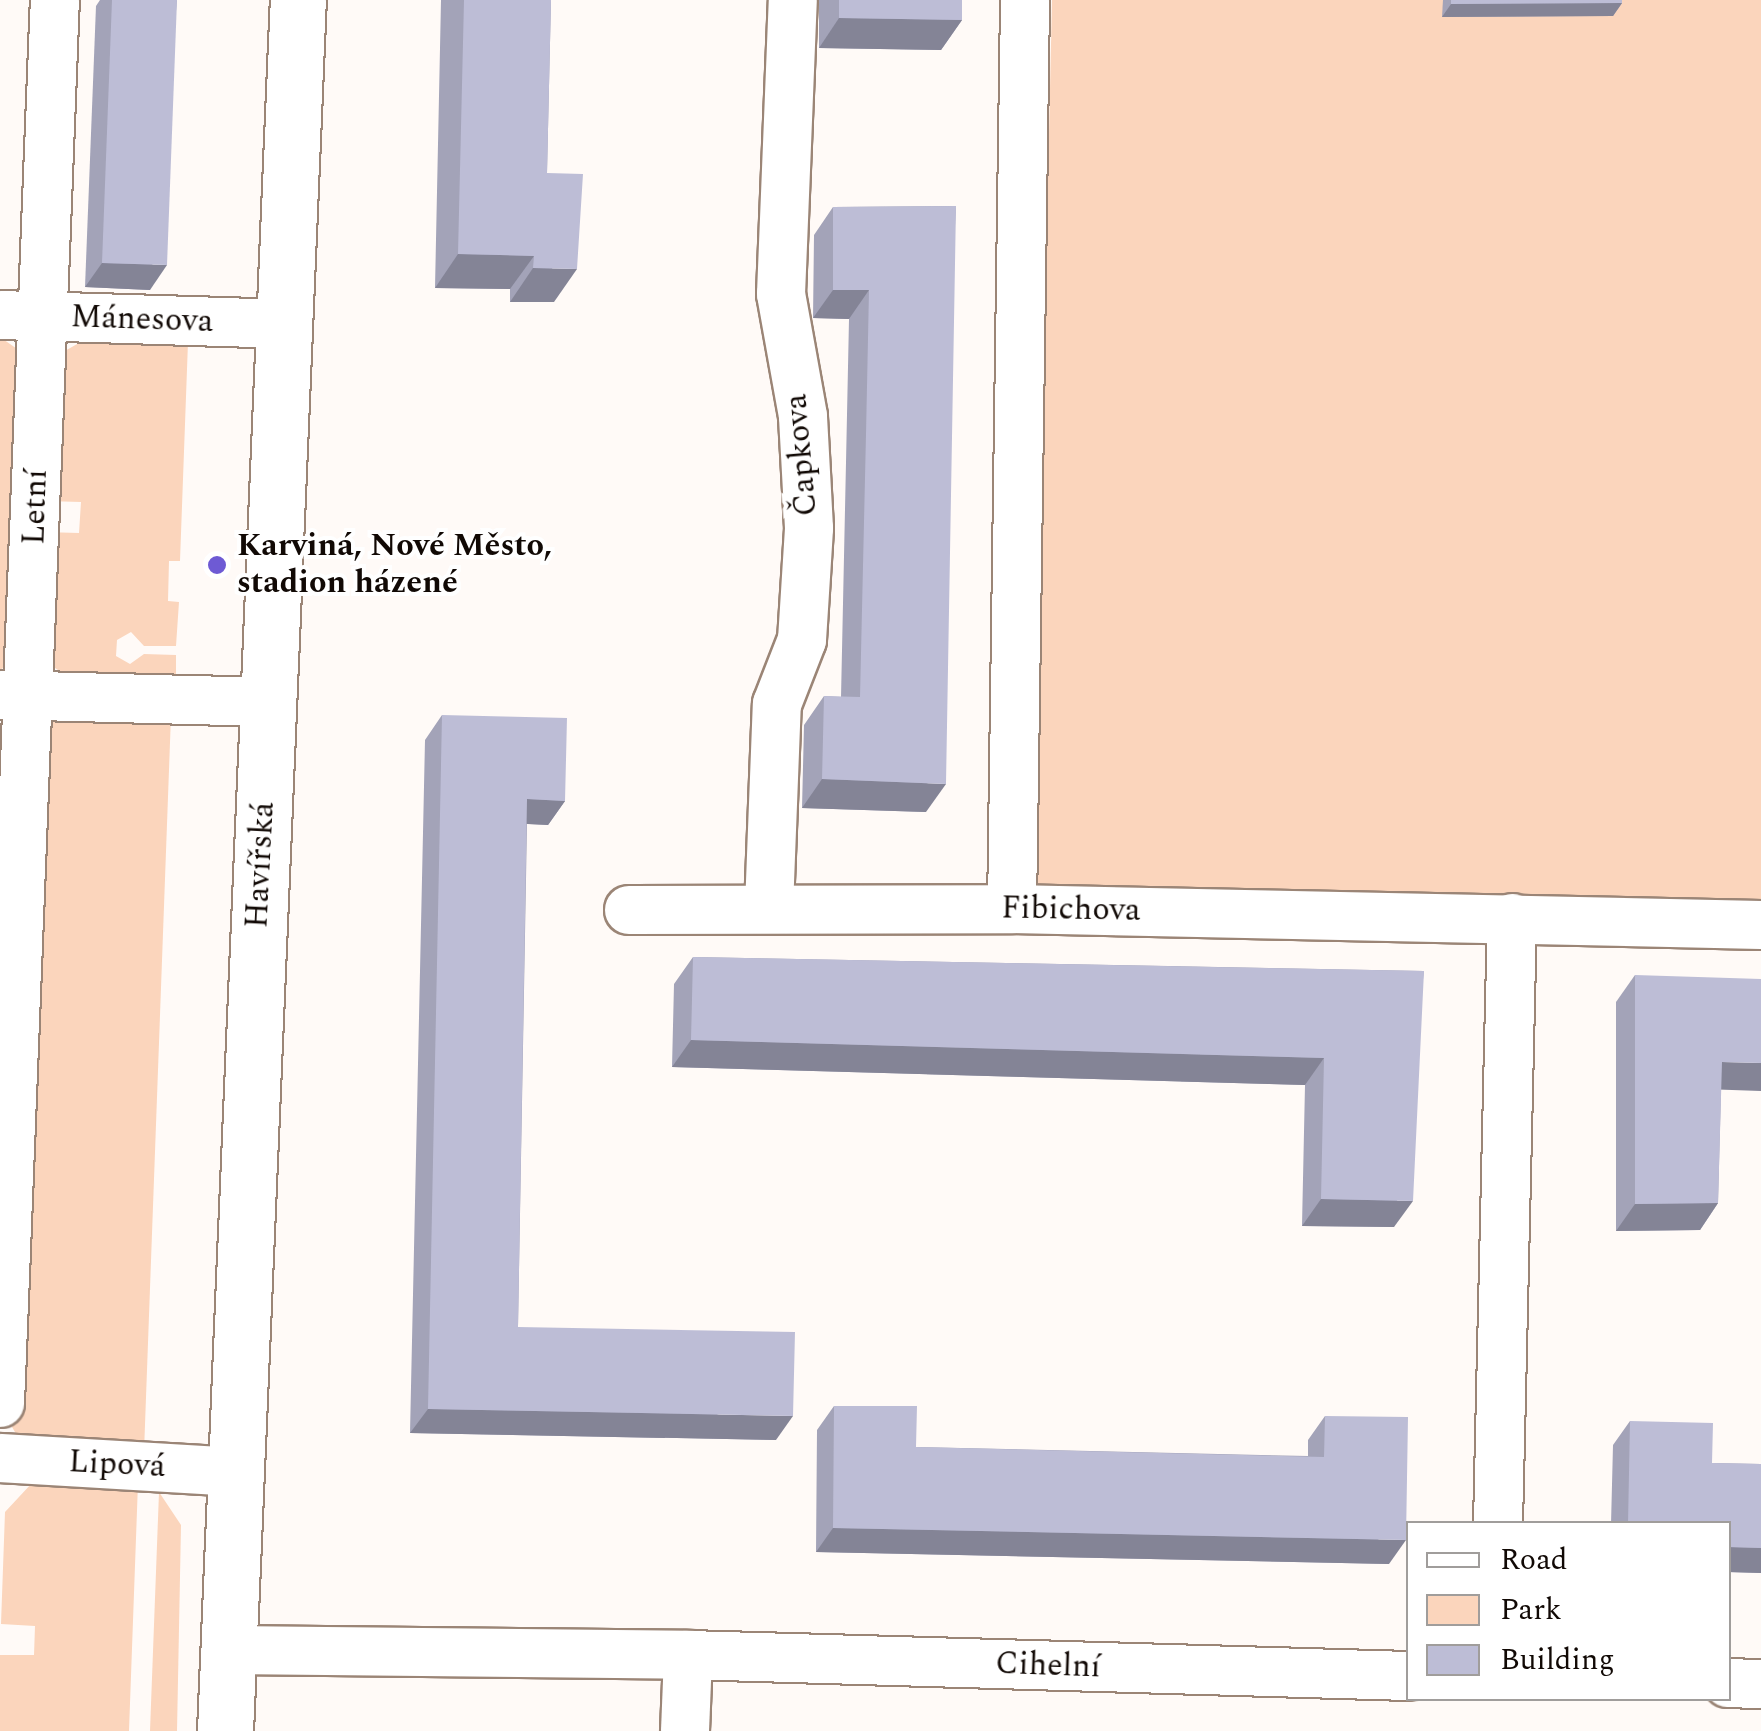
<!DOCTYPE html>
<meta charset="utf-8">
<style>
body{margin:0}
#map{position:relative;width:1761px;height:1731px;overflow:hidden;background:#fffaf7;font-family:Spectral,serif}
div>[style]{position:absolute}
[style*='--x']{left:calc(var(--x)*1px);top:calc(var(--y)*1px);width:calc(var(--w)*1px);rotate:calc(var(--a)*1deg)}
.green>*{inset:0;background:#fbd5bc}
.roads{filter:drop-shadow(2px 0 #9b8576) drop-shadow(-2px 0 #9b8576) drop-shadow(0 2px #9b8576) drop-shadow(0 -2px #9b8576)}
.street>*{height:48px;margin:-24px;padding:0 24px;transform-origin:24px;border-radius:24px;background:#fff}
.secondary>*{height:55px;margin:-27.5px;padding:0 27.5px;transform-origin:27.5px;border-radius:27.5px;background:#fff}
.wall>*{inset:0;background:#a3a3b8}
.shaded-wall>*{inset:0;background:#848496}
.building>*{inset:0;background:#bdbdd6}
.dots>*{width:28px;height:28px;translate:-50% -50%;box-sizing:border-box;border:5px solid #fff;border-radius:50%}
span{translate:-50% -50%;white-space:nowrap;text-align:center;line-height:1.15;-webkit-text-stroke:8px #fff;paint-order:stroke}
.street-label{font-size:32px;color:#110905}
.poi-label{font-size:32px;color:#110905;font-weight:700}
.left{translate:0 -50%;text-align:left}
.legend{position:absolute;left:1406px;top:1521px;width:325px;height:180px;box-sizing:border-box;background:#fff;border:2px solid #a09d9b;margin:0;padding:12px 18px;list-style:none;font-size:30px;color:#110905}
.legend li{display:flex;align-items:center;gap:20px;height:50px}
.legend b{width:50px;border:2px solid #a09d9b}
</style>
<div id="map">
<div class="green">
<i style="clip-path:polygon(1052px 0,1761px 0,1761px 900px,1032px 887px)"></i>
<i style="clip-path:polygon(0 337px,20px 351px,6px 666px,0 670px)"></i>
<i style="clip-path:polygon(86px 339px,188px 342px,180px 561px,169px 561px,168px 601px,179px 602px,176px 646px,144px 646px,131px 632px,117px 640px,116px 656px,130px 664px,144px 654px,176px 655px,176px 682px,64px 674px,52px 666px,44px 532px,79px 533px,81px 502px,45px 501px,63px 352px)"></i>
<i style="clip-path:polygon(171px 715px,144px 1452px,21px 1442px,12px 1427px,38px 742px,53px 719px)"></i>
<i style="clip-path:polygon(32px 1483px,138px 1483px,129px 1731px,0 1731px,0 1655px,34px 1655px,35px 1626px,1px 1624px,5px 1512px)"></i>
<i style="clip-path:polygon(159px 1492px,181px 1525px,177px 1731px,150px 1731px)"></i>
</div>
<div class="roads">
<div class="street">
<i style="--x:0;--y:315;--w:284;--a:1.8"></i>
<i style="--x:0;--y:695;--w:268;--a:1.5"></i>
<i style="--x:769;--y:908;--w:204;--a:-87.8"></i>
<i style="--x:777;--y:704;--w:69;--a:-68.7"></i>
<i style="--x:802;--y:640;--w:112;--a:-86.4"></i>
<i style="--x:809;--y:528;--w:112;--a:-93.1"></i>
<i style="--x:803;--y:416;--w:124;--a:-100.2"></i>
<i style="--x:781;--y:294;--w:294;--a:-87.7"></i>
<i style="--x:1012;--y:909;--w:909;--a:-89.18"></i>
<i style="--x:629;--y:910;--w:383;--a:-0.1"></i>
<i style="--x:1012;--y:909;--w:749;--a:1.22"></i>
<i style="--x:0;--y:1403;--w:1404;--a:-87.76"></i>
<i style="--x:0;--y:1458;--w:234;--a:3.4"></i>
<i style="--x:1498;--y:1524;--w:606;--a:-88.68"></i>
<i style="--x:229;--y:1650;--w:459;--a:0.6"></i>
<i style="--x:688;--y:1655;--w:720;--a:1.67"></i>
<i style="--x:1728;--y:1683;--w:33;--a:2"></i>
<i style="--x:685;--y:1731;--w:76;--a:-87.7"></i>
</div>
<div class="secondary">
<i style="--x:225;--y:1731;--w:1733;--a:-87.59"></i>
</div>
</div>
<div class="wall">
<i style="clip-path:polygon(100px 0,177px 0,150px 290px,85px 287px,96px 6px)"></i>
<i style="clip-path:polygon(441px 0,551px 0,547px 173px,554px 302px,510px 302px,510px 289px,435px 288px)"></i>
<i style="clip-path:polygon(819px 0,962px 0,962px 20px,941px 50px,819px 48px)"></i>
<i style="clip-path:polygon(1443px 0,1622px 0,1622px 3px,1613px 16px,1442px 17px)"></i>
<i style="clip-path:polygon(956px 206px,926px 812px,802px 808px,804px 725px,824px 696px,841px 697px,846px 462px,849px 319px,813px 318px,814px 235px,833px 207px)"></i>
<i style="clip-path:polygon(442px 715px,565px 801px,548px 825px,527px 824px,518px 1327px,776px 1440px,410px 1433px,425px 740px)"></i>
<i style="clip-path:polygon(693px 957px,1424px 971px,1394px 1227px,1302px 1226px,1305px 1085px,672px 1067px,674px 984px)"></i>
<i style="clip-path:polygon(1635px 975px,1721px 1090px,1718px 1203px,1700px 1230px,1616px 1231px,1616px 1002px)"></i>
<i style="clip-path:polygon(834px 1406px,916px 1447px,1308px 1456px,1308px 1440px,1325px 1416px,1389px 1564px,816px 1552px,817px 1430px)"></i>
<i style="clip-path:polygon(1630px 1421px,1712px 1463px,1761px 1464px,1761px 1573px,1728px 1572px,1728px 1524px,1611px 1524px,1613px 1445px)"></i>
</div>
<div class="shaded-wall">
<i style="clip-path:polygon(1622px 3px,1613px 16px,1442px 17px,1451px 4px)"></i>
<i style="clip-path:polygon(839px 18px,962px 20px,941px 50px,819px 48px)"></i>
<i style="clip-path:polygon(458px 254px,534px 256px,510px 289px,435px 288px)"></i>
<i style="clip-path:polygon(102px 263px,167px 265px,150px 290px,85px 287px)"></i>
<i style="clip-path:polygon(533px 268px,577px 269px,554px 302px,510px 302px)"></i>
<i style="clip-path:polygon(833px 290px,869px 290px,849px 319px,813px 318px)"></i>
<i style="clip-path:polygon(822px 779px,946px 784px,926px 812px,802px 808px)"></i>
<i style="clip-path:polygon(527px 799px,565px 801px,548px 825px,510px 823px)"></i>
<i style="clip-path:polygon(691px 1040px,1324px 1058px,1305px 1085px,672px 1067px)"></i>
<i style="clip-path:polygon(1722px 1062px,1761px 1063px,1761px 1091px,1703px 1089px)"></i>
<i style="clip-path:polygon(1321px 1199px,1413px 1201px,1394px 1227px,1302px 1226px)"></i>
<i style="clip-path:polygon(1718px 1203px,1700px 1230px,1616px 1231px,1635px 1204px)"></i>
<i style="clip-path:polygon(428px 1409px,793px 1416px,776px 1440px,410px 1433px)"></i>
<i style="clip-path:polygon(833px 1528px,1406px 1540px,1389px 1564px,816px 1552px)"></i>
<i style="clip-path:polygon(1728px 1547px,1761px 1548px,1761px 1573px,1728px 1572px)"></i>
</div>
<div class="building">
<i style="clip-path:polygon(112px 0,177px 0,167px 265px,102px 263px)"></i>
<i style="clip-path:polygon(464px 0,551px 0,547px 173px,583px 174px,577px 269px,533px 268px,534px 256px,458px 254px)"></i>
<i style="clip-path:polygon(839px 0,962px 0,962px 20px,839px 18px)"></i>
<i style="clip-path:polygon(1451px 0,1622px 0,1622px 3px,1451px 4px)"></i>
<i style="clip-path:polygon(956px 206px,946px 784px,822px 779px,824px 696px,860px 697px,866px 434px,869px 290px,833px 290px,833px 207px)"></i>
<i style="clip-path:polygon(442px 715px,567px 718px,565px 801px,527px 799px,518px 1327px,795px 1332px,793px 1416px,428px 1409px)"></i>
<i style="clip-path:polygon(693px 957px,1424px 971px,1413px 1201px,1321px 1199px,1324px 1058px,691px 1040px)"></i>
<i style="clip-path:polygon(1635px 975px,1761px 979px,1761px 1063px,1722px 1062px,1718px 1203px,1635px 1204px)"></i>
<i style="clip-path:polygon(834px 1406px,917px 1406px,916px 1447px,1324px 1457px,1325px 1416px,1408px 1417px,1406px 1540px,833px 1528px)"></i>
<i style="clip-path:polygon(1630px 1421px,1713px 1423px,1712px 1463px,1761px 1464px,1761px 1548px,1728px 1547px,1728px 1524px,1628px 1524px)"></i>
</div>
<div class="dots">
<i style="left:217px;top:565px;background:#6e5ad4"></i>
</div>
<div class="street-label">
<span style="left:142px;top:320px;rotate:2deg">Mánesova</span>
<span style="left:802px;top:455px;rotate:-95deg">Čapkova</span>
<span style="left:36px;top:507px;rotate:-88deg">Letní</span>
<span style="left:261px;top:865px;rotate:-87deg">Havířská</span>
<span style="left:1071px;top:910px;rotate:1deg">Fibichova</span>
<span style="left:117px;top:1465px;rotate:3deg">Lipová</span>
<span style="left:1048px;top:1666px;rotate:2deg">Cihelní</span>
</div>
<div class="poi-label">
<span class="left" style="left:237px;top:565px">Karviná, Nové Město,<br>stadion házené</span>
</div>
<ul class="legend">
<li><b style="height:12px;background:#fff"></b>Road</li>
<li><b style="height:28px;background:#fbd5bc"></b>Park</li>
<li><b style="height:28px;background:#bdbdd6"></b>Building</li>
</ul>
</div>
